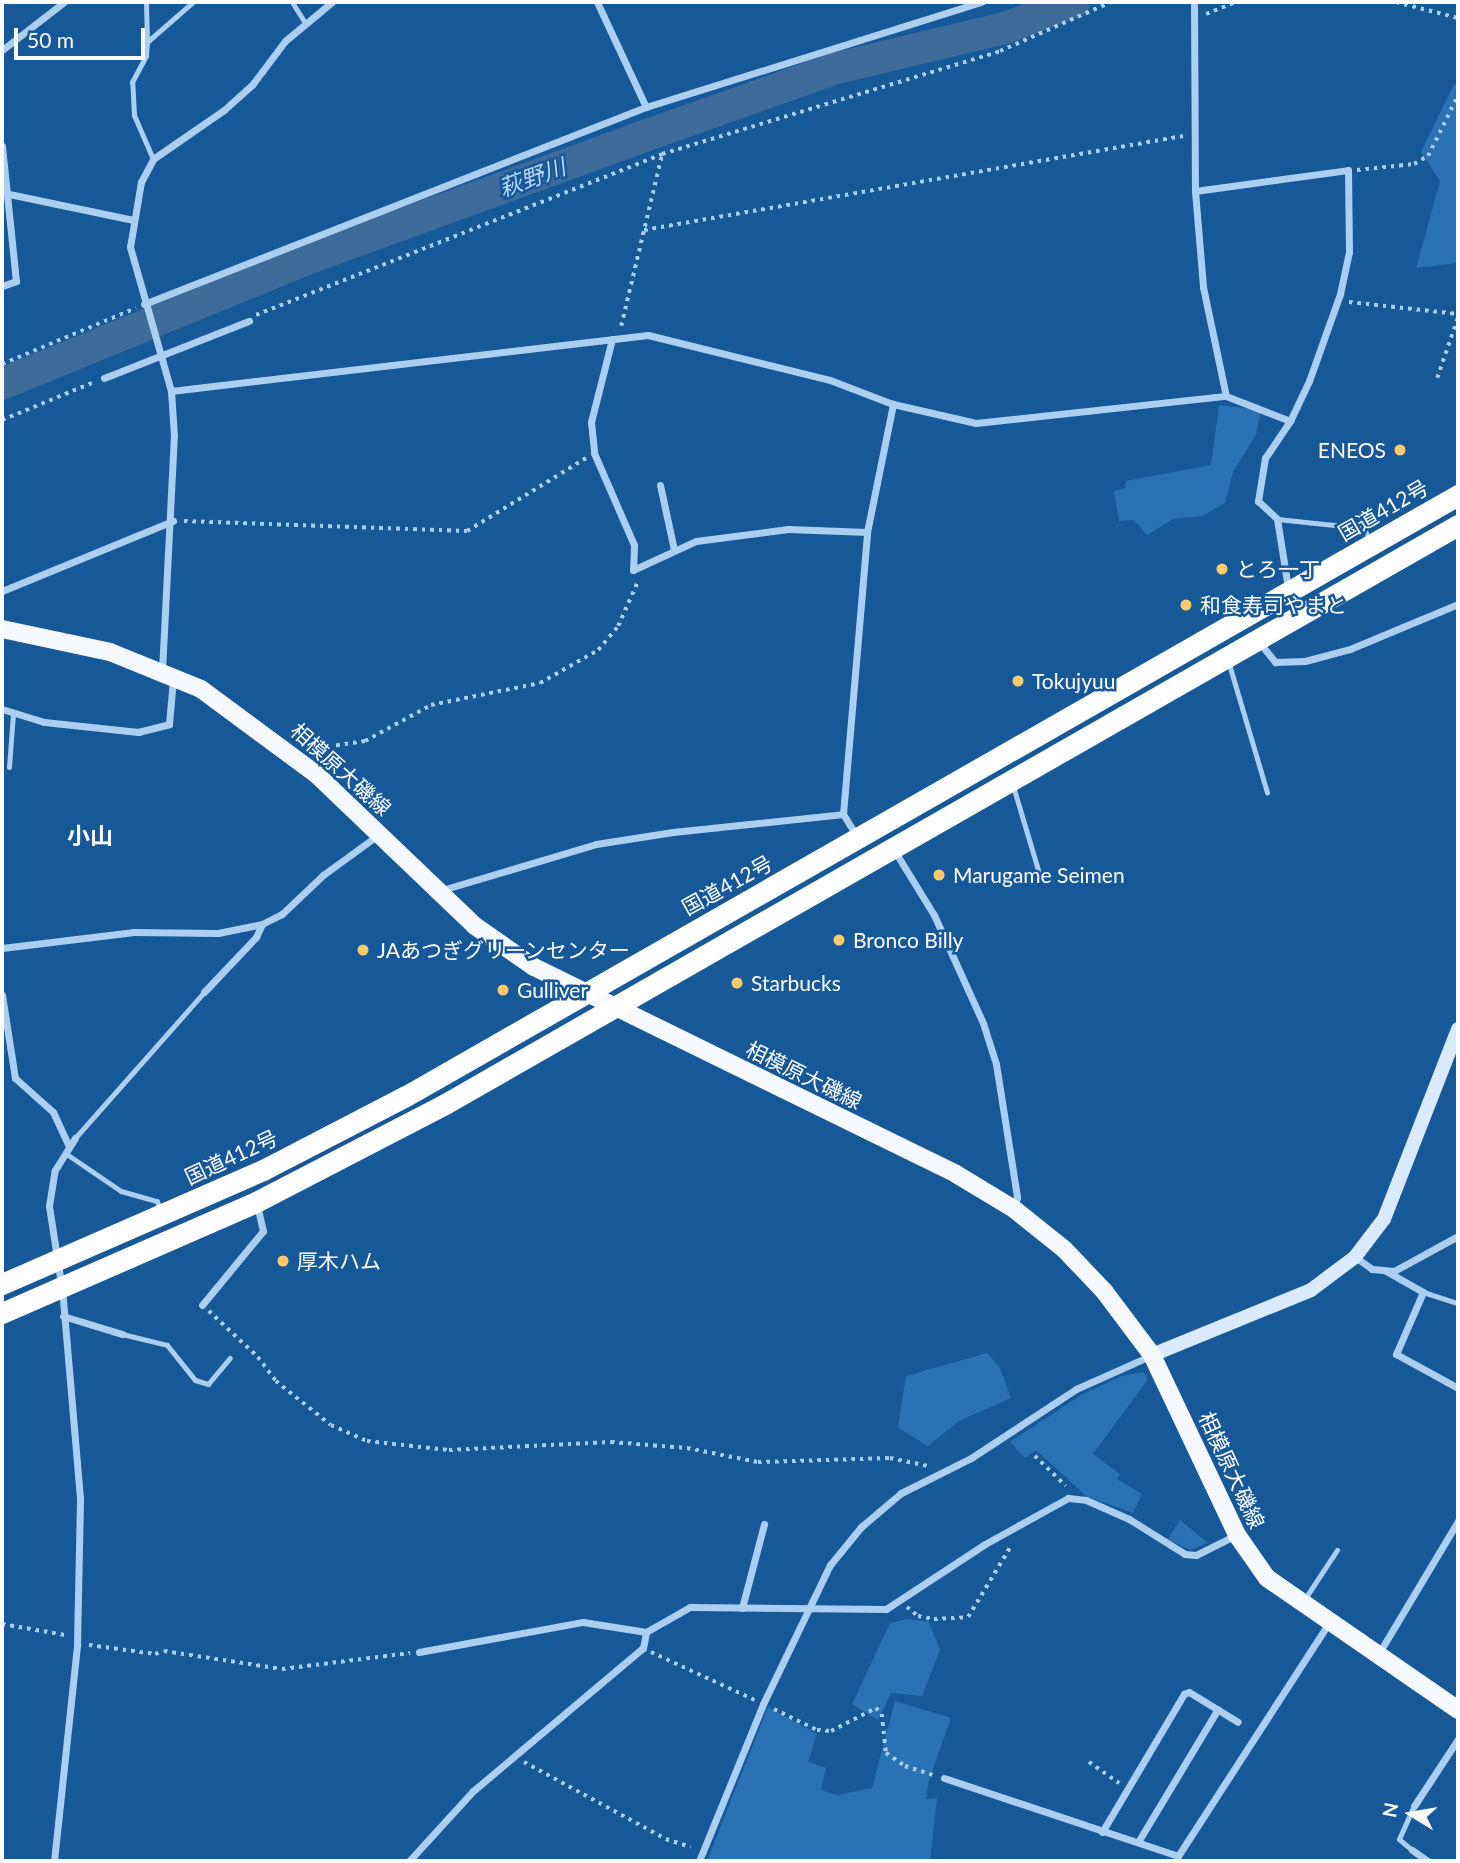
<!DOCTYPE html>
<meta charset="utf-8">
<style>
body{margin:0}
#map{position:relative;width:1460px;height:1863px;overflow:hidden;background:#175898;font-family:Lato,"Noto Sans JP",sans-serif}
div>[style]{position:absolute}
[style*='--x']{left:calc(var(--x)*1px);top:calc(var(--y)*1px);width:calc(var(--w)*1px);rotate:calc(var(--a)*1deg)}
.green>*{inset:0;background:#2a72b6}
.river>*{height:32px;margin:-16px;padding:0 16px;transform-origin:16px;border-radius:16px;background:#3e6c9a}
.path>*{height:3.5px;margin-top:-1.75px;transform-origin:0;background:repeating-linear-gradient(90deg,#aacff1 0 3.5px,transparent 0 8.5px)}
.lane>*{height:5px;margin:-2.5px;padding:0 2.5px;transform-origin:2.5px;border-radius:2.5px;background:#aacff1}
.street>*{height:7px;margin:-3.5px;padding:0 3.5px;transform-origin:3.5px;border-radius:3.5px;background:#aacff1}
.secondary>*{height:14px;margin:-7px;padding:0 7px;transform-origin:7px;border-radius:7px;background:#d9eafc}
.primary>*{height:18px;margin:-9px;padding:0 9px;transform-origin:9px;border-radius:9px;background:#f5f9ff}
.highway>*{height:21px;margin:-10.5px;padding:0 10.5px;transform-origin:10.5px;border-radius:10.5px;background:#fff}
.dots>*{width:19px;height:19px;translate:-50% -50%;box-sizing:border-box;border:4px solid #175898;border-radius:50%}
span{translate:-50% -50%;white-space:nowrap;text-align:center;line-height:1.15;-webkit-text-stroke:5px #175898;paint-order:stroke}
.poi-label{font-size:21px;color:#fff}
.right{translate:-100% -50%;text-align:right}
.left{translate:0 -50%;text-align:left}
.street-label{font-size:21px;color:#fff}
.water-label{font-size:23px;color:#b7d9f8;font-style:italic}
.neighbourhood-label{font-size:23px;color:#fff;font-weight:700}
.frame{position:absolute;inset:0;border:4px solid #fff;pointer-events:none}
.north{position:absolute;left:1376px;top:1779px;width:70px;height:70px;-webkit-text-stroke:5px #175898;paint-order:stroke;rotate:281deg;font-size:19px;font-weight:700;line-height:28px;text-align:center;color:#fff}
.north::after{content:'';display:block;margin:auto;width:24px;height:32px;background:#fff;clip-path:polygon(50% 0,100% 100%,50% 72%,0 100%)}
.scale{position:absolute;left:14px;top:28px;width:131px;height:32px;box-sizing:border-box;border:4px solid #fff;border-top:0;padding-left:9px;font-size:21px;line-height:24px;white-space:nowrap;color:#fff;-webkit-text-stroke:5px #175898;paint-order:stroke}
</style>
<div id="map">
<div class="green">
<i style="clip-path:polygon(1454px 84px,1458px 85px,1458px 263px,1416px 268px,1440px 181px,1421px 152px)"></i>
<i style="clip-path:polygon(1219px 405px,1261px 410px,1256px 435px,1233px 472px,1225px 503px,1203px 516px,1173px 519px,1147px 535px,1134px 520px,1119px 521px,1114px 491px,1125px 488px,1126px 481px,1211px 465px)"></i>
<i style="clip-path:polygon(987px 1353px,1000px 1368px,1011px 1398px,959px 1421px,928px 1446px,898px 1428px,906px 1376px)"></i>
<i style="clip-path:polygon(1143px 1372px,1148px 1379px,1093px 1454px,1120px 1474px,1117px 1479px,1142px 1494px,1133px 1513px,1086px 1496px,1036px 1450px,1025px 1458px,1010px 1442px,1081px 1395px,1122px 1376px)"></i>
<i style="clip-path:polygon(1180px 1520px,1208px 1543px,1190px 1550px,1168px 1539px)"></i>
<i style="clip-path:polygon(907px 1619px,929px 1622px,940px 1650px,922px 1696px,891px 1693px,878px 1720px,852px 1704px,890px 1623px)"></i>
<i style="clip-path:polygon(895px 1701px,951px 1718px,929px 1780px,926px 1799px,937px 1798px,930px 1861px,707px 1861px,768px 1707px,817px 1734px,808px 1762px,826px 1768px,821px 1790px,837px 1795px,872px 1788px)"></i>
</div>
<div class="river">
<i style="--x:2;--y:384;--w:326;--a:-22.3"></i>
<i style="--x:304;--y:260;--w:371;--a:-20"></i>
<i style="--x:653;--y:133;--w:195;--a:-19.5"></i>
<i style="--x:837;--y:68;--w:173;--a:-13.4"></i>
<i style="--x:1005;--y:28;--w:74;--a:-20.6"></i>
</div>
<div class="path">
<i style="--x:1396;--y:2;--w:64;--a:14.5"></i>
<i style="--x:1206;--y:14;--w:32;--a:-22"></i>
<i style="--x:1357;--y:170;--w:57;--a:-6"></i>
<i style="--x:1414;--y:164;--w:16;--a:-30"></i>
<i style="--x:1428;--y:156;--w:68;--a:-63.8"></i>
<i style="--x:644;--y:230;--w:547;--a:-9.89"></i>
<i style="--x:1349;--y:302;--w:110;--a:6.3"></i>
<i style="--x:256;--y:315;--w:437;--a:-21.6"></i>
<i style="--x:662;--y:154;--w:353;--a:-16.9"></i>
<i style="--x:1000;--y:51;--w:121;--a:-23.8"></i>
<i style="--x:621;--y:326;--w:177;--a:-76.6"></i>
<i style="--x:2;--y:364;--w:145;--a:-22.7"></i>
<i style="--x:1437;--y:378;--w:65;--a:-71"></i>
<i style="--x:2;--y:420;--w:100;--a:-22.4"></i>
<i style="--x:184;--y:521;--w:283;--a:2"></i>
<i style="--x:467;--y:531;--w:140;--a:-31.5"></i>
<i style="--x:311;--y:749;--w:55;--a:-8.4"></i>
<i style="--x:365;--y:741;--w:75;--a:-28.6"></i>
<i style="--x:431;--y:705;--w:111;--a:-11.4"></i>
<i style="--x:540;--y:683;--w:67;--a:-29.6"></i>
<i style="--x:598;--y:650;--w:31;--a:-50"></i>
<i style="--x:618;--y:626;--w:49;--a:-66"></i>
<i style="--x:209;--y:1311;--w:67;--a:43.2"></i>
<i style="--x:258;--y:1357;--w:30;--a:53"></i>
<i style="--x:276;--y:1381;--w:70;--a:38.7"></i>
<i style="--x:331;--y:1425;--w:39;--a:24"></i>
<i style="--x:367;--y:1441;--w:82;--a:6.3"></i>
<i style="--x:449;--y:1450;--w:162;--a:-2.8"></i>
<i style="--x:611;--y:1442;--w:76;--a:4.5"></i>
<i style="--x:687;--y:1448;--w:72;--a:11.2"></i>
<i style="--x:758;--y:1462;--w:132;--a:-1.7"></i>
<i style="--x:890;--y:1458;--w:40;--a:12"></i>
<i style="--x:1035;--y:1456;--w:43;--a:44.1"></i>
<i style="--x:907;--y:1607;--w:14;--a:39"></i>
<i style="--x:918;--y:1616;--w:16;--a:11"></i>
<i style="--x:934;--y:1619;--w:34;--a:-3"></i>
<i style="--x:968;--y:1617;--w:85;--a:-58.9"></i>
<i style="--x:2;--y:1624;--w:64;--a:9.9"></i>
<i style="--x:89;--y:1645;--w:67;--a:7.8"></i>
<i style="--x:155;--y:1654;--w:9;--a:-18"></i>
<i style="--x:164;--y:1651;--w:119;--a:8.7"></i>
<i style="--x:282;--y:1669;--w:129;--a:-7.1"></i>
<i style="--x:651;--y:1652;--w:115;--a:24.8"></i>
<i style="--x:774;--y:1709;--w:48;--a:26"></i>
<i style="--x:817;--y:1730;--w:14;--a:4"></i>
<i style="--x:831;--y:1731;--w:51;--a:-27.1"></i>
<i style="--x:876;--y:1708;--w:8;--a:45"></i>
<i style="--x:882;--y:1714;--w:39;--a:84"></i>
<i style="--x:886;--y:1753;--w:23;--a:34"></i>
<i style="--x:905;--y:1766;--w:29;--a:18"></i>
<i style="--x:524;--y:1762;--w:162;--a:28.5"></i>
<i style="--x:666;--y:1839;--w:26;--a:18"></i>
<i style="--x:1089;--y:1762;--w:37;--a:35"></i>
</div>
<div class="lane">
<i style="--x:146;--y:2;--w:40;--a:88.6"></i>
<i style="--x:292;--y:2;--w:26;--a:58"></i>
<i style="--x:153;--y:159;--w:48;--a:-113.4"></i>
<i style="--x:134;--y:115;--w:33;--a:-93"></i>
<i style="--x:132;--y:82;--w:30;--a:-62"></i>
<i style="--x:146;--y:56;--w:14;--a:-86"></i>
<i style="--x:147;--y:42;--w:61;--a:-41"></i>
<i style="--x:1277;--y:519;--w:86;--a:6"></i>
<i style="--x:1363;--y:528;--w:15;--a:58"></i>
<i style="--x:1229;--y:664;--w:134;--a:73.5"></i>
<i style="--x:9;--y:767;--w:53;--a:-85.7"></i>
<i style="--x:1013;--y:786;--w:88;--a:73.4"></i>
<i style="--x:75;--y:1138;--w:195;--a:-48.5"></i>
<i style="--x:65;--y:1153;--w:68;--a:34.2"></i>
<i style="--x:121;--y:1191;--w:37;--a:16"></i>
<i style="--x:157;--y:1201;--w:9;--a:72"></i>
<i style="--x:1423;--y:1292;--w:36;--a:18"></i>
<i style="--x:122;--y:1334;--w:46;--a:13.7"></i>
<i style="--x:167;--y:1345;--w:45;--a:51.3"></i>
<i style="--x:195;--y:1380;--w:14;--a:17"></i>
<i style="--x:208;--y:1384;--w:34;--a:-50"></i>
<i style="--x:1304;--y:1600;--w:60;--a:-56.6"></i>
<i style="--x:1412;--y:1850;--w:17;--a:-140"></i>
<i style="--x:1399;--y:1839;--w:36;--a:-66"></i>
</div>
<div class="street">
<i style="--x:597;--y:2;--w:116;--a:65"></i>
<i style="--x:1194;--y:2;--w:189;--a:89.7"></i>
<i style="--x:1195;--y:191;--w:96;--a:85.2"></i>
<i style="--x:1203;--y:287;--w:111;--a:78.1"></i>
<i style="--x:2;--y:50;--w:78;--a:-37.7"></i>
<i style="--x:2;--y:146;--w:136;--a:84.1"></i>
<i style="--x:16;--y:281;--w:15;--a:160"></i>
<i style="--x:1195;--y:191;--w:154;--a:-7.8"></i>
<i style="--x:1348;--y:170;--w:82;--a:89.3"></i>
<i style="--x:1349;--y:252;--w:43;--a:102.1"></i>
<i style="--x:1340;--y:294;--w:92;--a:109.6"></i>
<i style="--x:1309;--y:381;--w:44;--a:115.4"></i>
<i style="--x:1290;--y:421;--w:45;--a:124"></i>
<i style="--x:1265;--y:458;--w:44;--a:99.2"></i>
<i style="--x:1258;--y:501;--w:26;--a:43"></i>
<i style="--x:1277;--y:519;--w:70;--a:80.9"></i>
<i style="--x:9;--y:194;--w:127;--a:11.8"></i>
<i style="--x:144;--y:304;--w:539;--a:-21.43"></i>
<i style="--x:646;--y:107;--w:352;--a:-17.4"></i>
<i style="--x:612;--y:339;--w:86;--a:104.2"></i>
<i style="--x:591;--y:422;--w:31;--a:84"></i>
<i style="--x:594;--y:453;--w:100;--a:66.5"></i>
<i style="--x:634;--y:545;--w:25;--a:92"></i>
<i style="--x:633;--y:570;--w:69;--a:-24.7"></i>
<i style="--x:696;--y:541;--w:93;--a:-7.4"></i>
<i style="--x:788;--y:529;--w:79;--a:2.2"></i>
<i style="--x:104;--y:378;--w:156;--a:-21.5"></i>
<i style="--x:171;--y:391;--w:480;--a:-6.7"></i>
<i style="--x:648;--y:335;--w:187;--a:13.9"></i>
<i style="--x:830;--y:380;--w:67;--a:20.9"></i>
<i style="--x:893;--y:404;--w:85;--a:12.9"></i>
<i style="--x:976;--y:423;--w:251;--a:-6.2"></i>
<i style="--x:1226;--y:396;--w:69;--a:21.3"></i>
<i style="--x:660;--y:485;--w:66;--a:77.8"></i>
<i style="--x:2;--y:591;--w:185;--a:-22.3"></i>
<i style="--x:1259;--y:642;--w:26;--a:51"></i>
<i style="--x:1275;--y:662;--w:30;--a:-2"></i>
<i style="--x:1305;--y:661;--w:47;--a:-14.9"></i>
<i style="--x:1350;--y:649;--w:117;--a:-22.6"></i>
<i style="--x:162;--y:671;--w:235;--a:-87.1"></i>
<i style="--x:174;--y:436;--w:45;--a:-93.8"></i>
<i style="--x:171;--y:391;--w:150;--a:-105.9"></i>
<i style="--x:130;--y:247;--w:66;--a:-80.4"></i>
<i style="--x:141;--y:182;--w:26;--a:-62"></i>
<i style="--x:153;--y:159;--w:86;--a:-34.6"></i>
<i style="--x:224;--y:110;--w:38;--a:-42"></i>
<i style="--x:252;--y:85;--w:55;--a:-53.1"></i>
<i style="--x:285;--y:41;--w:61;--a:-39.7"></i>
<i style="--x:2;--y:709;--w:44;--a:17.2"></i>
<i style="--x:44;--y:722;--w:95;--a:6.1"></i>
<i style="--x:138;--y:732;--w:32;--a:-14"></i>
<i style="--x:169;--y:724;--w:45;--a:-84.9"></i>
<i style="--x:843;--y:814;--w:283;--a:-85.1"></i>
<i style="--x:867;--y:532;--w:131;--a:-78.5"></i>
<i style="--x:894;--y:850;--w:76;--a:58.4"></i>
<i style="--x:934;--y:915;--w:119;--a:65.6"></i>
<i style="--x:983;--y:1023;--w:43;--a:72.4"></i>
<i style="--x:996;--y:1064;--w:135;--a:81"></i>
<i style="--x:1017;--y:1197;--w:11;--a:105"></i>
<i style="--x:442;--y:890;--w:161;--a:-16.6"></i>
<i style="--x:596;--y:844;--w:78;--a:-8.9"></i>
<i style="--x:673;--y:832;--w:171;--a:-6"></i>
<i style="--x:843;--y:814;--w:26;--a:58"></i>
<i style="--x:2;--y:948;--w:133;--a:-6.9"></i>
<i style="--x:134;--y:932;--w:84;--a:0.7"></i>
<i style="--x:218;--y:933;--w:45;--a:-11.6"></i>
<i style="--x:204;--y:992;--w:76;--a:-46.6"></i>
<i style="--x:256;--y:937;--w:14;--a:-65"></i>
<i style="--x:262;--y:924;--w:22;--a:-27"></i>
<i style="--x:282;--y:914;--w:57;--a:-43.6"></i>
<i style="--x:323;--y:875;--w:68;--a:-36"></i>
<i style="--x:2;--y:995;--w:84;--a:81.1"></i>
<i style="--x:15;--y:1078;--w:51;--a:41.8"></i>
<i style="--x:53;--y:1112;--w:38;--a:65"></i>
<i style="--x:1355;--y:1257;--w:21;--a:35"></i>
<i style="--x:1372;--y:1269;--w:22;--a:5"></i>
<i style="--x:1394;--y:1271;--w:73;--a:-28.7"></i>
<i style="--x:1386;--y:1271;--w:43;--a:29.6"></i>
<i style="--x:1423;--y:1292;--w:68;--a:113.5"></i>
<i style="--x:1396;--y:1354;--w:71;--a:28.7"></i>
<i style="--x:202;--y:1305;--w:96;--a:-50.5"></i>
<i style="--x:263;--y:1231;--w:26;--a:-103"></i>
<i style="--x:63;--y:1316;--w:62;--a:17"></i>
<i style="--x:742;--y:1608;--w:87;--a:-75.3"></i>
<i style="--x:419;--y:1652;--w:167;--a:-10.4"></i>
<i style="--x:583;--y:1622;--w:64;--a:9"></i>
<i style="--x:646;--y:1632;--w:51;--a:-29.6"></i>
<i style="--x:690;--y:1607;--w:196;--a:0.6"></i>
<i style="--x:886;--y:1609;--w:118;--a:-33.3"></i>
<i style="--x:985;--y:1544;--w:95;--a:-29"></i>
<i style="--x:1068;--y:1498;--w:18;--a:6"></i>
<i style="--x:1086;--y:1500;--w:47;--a:23.8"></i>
<i style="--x:1129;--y:1519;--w:66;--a:32"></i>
<i style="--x:1185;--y:1554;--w:11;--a:5"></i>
<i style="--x:1196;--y:1555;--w:45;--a:-26.6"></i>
<i style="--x:1379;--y:1653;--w:154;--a:-59.1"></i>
<i style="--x:944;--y:1778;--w:247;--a:18.4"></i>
<i style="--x:1178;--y:1856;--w:278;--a:-57.1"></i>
<i style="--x:1414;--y:1806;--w:80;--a:-56.7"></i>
<i style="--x:1102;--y:1832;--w:161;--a:-59.3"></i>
<i style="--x:1184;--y:1694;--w:5;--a:-22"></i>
<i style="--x:1189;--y:1692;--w:57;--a:31.5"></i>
<i style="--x:1138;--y:1842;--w:155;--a:-59"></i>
<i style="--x:1412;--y:1850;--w:19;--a:35"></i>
<i style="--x:54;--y:1861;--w:218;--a:-83.9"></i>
<i style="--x:77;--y:1644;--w:146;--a:-88.8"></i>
<i style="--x:80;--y:1498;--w:209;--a:-94.9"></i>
<i style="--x:62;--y:1290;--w:85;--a:-98.8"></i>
<i style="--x:49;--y:1206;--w:36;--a:-81"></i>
<i style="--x:55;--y:1170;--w:38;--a:-58"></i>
<i style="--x:409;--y:1861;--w:95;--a:-47.6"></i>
<i style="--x:473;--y:1791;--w:222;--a:-40.1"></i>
<i style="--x:643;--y:1648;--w:16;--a:-79"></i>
<i style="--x:699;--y:1861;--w:170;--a:-67.8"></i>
<i style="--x:763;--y:1704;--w:154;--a:-64.3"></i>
<i style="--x:830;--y:1565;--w:49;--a:-50.8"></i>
<i style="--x:861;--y:1527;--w:52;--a:-40.4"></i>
<i style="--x:901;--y:1493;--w:78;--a:-26.6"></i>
<i style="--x:971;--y:1458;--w:126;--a:-33.3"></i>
<i style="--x:1076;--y:1389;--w:83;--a:-24.1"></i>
</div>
<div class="secondary">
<i style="--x:1152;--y:1355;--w:172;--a:-22.2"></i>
<i style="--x:1311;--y:1290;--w:55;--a:-36.9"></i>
<i style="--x:1355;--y:1257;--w:48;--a:-52.7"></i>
<i style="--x:1384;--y:1219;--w:204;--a:-68.7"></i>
</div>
<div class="primary">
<i style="--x:2;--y:629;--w:110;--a:12"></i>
<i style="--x:110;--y:652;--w:98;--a:22.1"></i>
<i style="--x:201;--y:689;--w:143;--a:36.5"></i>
<i style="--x:316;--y:774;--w:220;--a:43.7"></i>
<i style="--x:475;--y:926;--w:72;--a:34.8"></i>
<i style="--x:534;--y:967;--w:470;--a:26.1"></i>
<i style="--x:956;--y:1174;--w:68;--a:31.1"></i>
<i style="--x:1014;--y:1209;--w:64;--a:38.7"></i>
<i style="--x:1064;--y:1249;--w:58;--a:46.4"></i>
<i style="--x:1104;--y:1291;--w:80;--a:53.1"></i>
<i style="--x:1152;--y:1355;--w:199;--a:64.7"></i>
<i style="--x:1237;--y:1535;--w:52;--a:55.1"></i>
<i style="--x:1267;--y:1578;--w:232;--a:34.6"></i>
</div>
<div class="highway">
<i style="--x:2;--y:1284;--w:285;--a:-23.6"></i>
<i style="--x:263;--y:1170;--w:161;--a:-27.4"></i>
<i style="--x:406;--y:1096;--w:1212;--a:-29.74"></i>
<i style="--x:2;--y:1313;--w:277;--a:-23.6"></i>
<i style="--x:256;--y:1202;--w:213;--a:-27.4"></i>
<i style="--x:445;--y:1104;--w:1167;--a:-29.75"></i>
</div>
<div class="dots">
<i style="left:1400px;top:450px;background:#ffca6b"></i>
<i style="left:1222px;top:569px;background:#ffca6b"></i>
<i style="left:1186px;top:605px;background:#ffca6b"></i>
<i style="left:1018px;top:681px;background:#ffca6b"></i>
<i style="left:939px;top:875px;background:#ffca6b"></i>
<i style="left:839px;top:940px;background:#ffca6b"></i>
<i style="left:363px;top:950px;background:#ffca6b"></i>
<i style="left:737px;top:983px;background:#ffca6b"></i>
<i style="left:503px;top:990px;background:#ffca6b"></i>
<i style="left:283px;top:1261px;background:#ffca6b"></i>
</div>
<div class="poi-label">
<span class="right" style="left:1386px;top:450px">ENEOS</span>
<span class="left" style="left:1236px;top:569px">とろ一丁</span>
<span class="left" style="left:1200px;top:605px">和食寿司やまと</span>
<span class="left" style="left:1032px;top:681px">Tokujyuu</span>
<span class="left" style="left:953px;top:875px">Marugame Seimen</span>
<span class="left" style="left:853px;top:940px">Bronco Billy</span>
<span class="left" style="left:377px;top:950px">JAあつぎグリーンセンター</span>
<span class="left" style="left:751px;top:983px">Starbucks</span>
<span class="left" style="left:517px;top:990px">Gulliver</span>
<span class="left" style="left:297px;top:1261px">厚木ハム</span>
</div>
<div class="street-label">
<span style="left:1383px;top:510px;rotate:-30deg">国道412号</span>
<span style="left:341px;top:769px;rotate:42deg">相模原大磯線</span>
<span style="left:727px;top:885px;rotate:-29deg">国道412号</span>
<span style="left:804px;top:1075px;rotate:26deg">相模原大磯線</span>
<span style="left:231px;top:1157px;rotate:-25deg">国道412号</span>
<span style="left:1232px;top:1470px;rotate:65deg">相模原大磯線</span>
</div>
<div class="water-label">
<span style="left:532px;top:177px;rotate:-20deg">萩野川</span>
</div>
<div class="neighbourhood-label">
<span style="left:90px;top:835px">小山</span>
</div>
<div class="frame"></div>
<div class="north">N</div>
<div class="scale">50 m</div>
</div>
